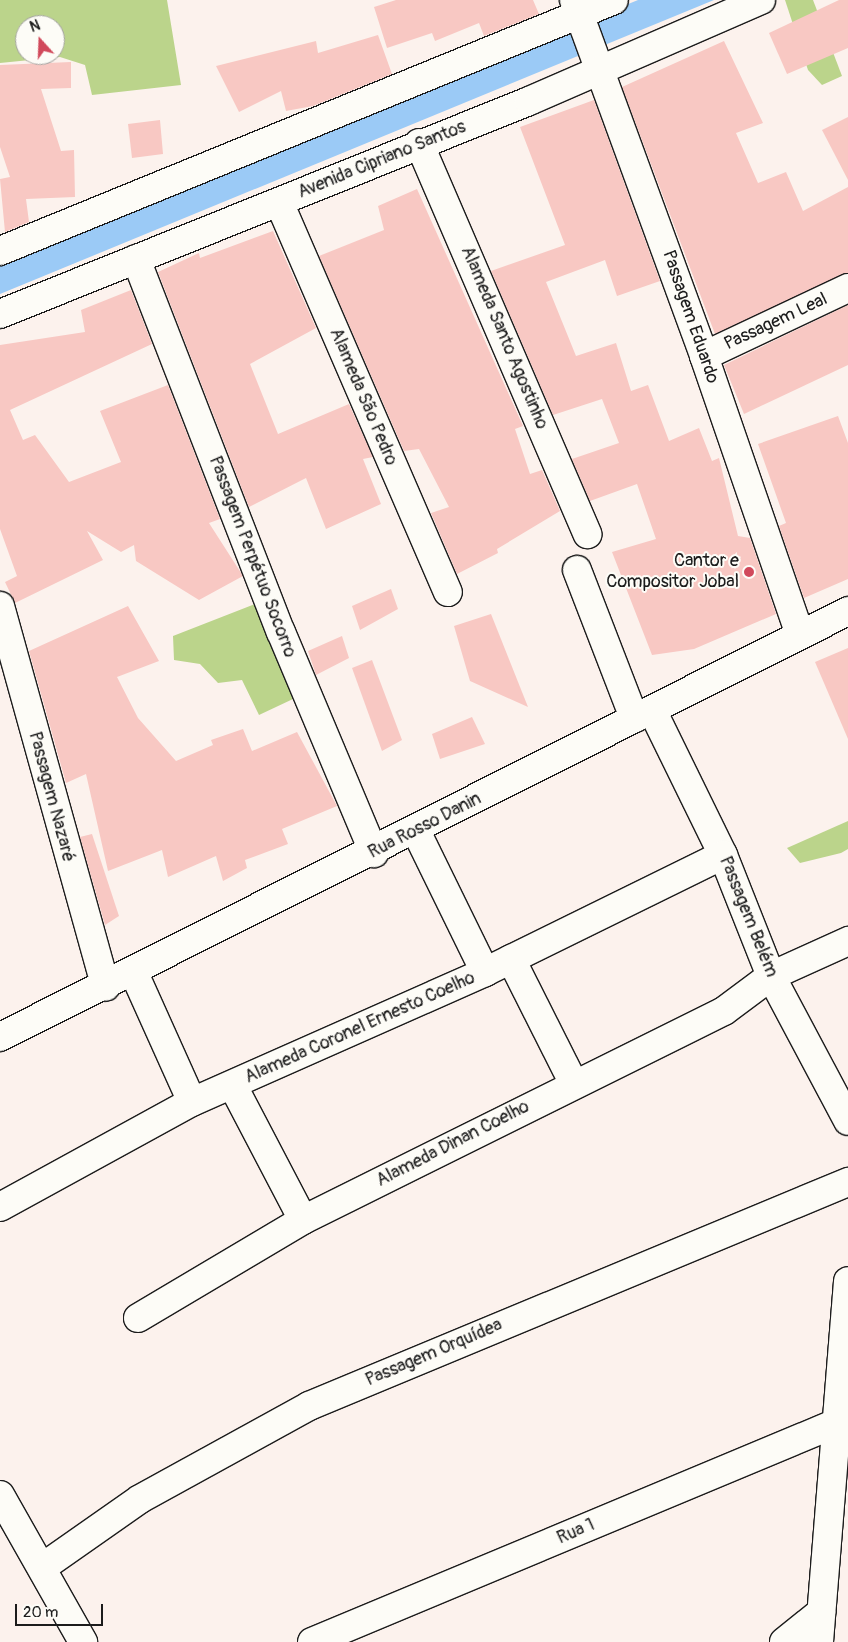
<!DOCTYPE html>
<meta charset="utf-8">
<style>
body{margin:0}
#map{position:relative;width:848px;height:1642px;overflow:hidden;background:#fcf2ed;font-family:Pangolin,sans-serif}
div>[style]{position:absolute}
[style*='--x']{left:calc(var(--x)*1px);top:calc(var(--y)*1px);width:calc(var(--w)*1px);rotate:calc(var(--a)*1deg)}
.green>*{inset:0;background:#bbd48b}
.water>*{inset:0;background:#9bcaf6}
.building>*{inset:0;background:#f8c8c3}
.roads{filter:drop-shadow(1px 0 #1c1c1c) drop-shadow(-1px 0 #1c1c1c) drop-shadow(0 1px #1c1c1c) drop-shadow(0 -1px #1c1c1c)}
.minor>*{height:28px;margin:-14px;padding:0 14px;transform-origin:14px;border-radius:14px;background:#fdfcf7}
.dots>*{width:14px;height:14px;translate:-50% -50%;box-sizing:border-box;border:2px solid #fdfcf7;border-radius:50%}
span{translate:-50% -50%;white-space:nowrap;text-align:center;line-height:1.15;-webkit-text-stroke:4px #fdfcf7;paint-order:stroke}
.street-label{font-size:18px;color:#1c1c1c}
.poi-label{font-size:18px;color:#1c1c1c}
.right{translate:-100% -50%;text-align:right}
.north{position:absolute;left:15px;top:15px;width:50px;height:50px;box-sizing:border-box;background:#fdfcf7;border:1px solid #a3a29f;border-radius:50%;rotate:340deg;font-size:14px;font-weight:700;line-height:20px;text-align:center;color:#1c1c1c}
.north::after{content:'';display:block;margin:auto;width:18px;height:22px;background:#d1495b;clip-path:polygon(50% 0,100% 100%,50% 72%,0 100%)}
.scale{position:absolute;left:15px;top:1604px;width:88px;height:22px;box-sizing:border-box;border:2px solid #1c1c1c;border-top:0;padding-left:6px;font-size:15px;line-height:18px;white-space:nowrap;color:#1c1c1c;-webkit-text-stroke:4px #fdfcf7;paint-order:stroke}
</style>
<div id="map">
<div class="green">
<i style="clip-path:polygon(evenodd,0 0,167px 0,181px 85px,92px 95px,85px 65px,60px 57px,0 63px,0 0,25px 25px,55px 25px,55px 55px,25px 55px,25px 25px)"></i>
<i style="clip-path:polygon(785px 0,813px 0,842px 76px,822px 85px,808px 70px)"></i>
<i style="clip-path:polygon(255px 604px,293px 699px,259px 715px,242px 680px,218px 683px,200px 664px,174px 660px,173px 636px)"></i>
<i style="clip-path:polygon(848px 821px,848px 849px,841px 853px,800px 863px,787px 848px)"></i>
</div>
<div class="water">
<i style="clip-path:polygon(638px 0,714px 0,0 294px,0 261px)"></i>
</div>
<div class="building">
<i style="clip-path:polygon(396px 0,533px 0,539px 14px,484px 36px,479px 23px,435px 41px,432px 33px,387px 48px,374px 7px)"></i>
<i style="clip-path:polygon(839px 0,848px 0,848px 48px,787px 74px,769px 33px)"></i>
<i style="clip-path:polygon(378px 35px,392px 74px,313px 106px,286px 111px,281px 91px,239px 112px,216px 66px,316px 41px,318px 53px)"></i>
<i style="clip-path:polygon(724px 41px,763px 123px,736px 133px,758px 183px,786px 172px,803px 211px,848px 187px,848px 273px,715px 334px,622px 87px)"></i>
<i style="clip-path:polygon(71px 62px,71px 88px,41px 89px,61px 151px,74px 150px,75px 197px,26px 199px,29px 222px,5px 232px,0 179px,10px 177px,0 147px,0 65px)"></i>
<i style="clip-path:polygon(594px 100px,660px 281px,617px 296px,605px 260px,546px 282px,576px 356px,616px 343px,631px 391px,648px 385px,669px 441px,699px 428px,712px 461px,719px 458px,738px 536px,750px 538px,776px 614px,694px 649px,652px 655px,612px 552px,656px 539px,637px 484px,590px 501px,572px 459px,619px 443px,602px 399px,553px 415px,491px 271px,565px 245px,520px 127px)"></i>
<i style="clip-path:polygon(848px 117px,848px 180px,822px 130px)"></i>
<i style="clip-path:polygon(160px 120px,163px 154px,132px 158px,128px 124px)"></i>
<i style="clip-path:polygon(417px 189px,523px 426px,515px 429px,530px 474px,542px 470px,560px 511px,497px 549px,498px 553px,457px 574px,431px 513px,449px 507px,419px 449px,404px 451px,319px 256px,384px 230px,378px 206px)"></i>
<i style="clip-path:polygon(273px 231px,316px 328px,250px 364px,278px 434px,349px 404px,373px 457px,363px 459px,381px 504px,326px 529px,306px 478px,249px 507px,158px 272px,199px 253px,200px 258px)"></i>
<i style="clip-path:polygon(131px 290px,152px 344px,10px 410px,23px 440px,35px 435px,69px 482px,121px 462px,100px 411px,168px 385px,220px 519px,209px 523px,243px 576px,199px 600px,136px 561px,134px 545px,121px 552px,87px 531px,103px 560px,15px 603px,5px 582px,17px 576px,0 529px,0 345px,85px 332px,81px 310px)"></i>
<i style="clip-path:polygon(848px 305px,848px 365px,744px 414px,724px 365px)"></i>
<i style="clip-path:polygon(838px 416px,848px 443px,848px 579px,804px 598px,779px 526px,786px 523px,758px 444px)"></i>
<i style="clip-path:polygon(391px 589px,398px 609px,360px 630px,352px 606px)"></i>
<i style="clip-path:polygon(128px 606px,159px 661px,117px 677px,138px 718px,176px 761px,213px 745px,211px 740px,243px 729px,252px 751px,297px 732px,337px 806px,282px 829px,288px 844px,245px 860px,247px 868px,223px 881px,216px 856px,168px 877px,162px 850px,108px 871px,86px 774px,66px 783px,29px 651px)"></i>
<i style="clip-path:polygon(491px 614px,528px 707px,470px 681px,454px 626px)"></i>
<i style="clip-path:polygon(342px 636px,349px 658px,316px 675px,308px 651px)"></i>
<i style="clip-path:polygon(848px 648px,848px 739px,815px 662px)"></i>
<i style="clip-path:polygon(372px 660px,402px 740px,382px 751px,352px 668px)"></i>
<i style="clip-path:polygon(472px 717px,485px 744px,440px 759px,432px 734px)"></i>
<i style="clip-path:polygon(92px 834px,119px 916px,105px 925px,80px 837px)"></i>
</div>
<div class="roads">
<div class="minor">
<i style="--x:574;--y:0;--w:379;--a:69.9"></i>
<i style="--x:704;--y:356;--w:295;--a:71"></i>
<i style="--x:419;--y:143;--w:426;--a:66.7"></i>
<i style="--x:279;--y:202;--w:425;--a:66.6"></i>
<i style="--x:0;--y:251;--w:663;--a:-22.23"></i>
<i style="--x:136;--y:259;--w:400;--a:68.8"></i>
<i style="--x:281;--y:632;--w:240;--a:67.2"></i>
<i style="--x:0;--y:314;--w:570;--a:-21.93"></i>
<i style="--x:529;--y:101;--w:253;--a:-23.5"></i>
<i style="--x:704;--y:356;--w:159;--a:-25.3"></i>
<i style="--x:577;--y:570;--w:159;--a:68.9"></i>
<i style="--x:0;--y:606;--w:395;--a:74.5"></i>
<i style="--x:652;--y:710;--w:161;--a:63.9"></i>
<i style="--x:723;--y:855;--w:130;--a:68.4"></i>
<i style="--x:771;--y:976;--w:164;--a:62"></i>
<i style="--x:416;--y:831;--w:157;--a:63.9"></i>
<i style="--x:511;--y:959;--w:140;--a:63.3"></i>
<i style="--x:134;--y:973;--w:141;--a:65.8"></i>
<i style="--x:0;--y:1037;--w:949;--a:-26.67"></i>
<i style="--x:233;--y:1086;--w:151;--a:62.4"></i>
<i style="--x:0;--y:1207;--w:219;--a:-28.7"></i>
<i style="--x:192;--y:1102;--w:321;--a:-23.9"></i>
<i style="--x:485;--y:972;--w:265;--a:-26.2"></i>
<i style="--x:138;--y:1318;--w:192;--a:-30.7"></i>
<i style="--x:303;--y:1220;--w:470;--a:-26.4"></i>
<i style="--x:724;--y:1011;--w:59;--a:-36.7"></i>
<i style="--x:771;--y:976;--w:85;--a:-24.4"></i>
<i style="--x:0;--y:1495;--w:169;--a:60.5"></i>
<i style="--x:43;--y:1567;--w:118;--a:-35"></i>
<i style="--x:140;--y:1499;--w:193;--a:-28.8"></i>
<i style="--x:309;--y:1406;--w:584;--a:-22.57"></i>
<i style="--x:312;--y:1642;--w:571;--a:-22.66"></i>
<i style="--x:784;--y:1642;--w:48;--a:-39"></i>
<i style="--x:819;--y:1642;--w:362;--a:-85.4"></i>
</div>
</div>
<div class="dots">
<i style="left:749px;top:572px;background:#d1495b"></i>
</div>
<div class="street-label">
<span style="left:382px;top:160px;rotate:-22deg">Avenida Cipriano Santos</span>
<span style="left:690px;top:317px;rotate:71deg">Passagem Eduardo</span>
<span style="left:776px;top:322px;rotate:-25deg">Passagem Leal</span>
<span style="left:504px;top:338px;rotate:67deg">Alameda Santo Agostinho</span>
<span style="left:363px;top:397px;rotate:67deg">Alameda São Pedro</span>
<span style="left:252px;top:557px;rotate:69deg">Passagem Perpétuo Socorro</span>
<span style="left:51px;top:797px;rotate:75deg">Passagem Nazaré</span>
<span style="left:425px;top:826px;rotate:-27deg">Rua Rosso Danin</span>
<span style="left:748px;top:917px;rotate:68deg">Passagem Belém</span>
<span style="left:360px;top:1028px;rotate:-24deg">Alameda Coronel Ernesto Coelho</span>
<span style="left:453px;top:1144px;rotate:-27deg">Alameda Dinan Coelho</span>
<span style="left:434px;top:1353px;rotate:-23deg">Passagem Orquídea</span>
<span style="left:576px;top:1532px;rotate:-23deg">Rua 1</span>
</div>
<div class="poi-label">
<span class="right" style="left:739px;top:572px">Cantor e<br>Compositor Jobal</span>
</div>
<div class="north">N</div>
<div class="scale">20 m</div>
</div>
